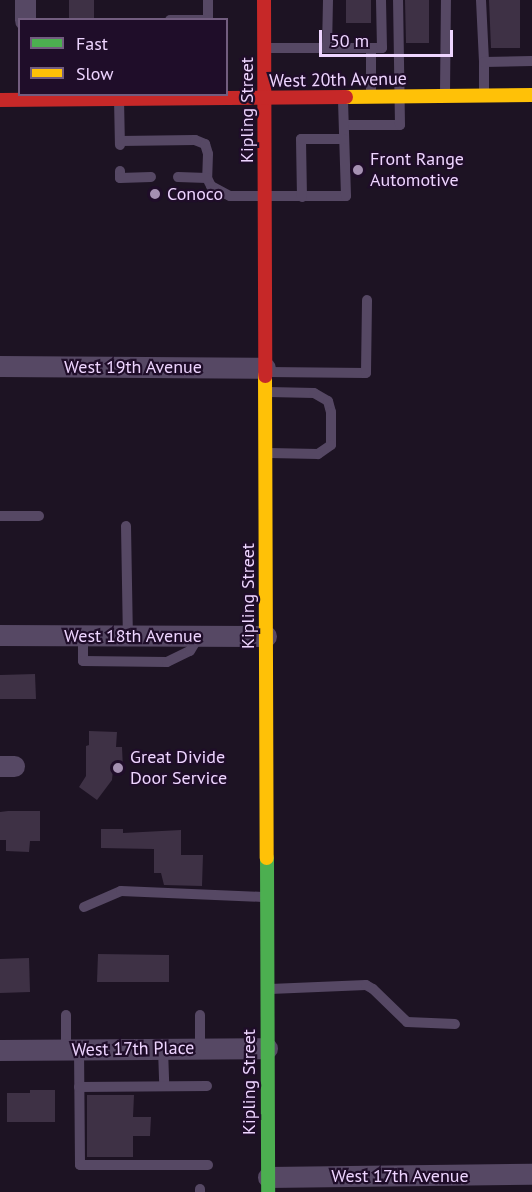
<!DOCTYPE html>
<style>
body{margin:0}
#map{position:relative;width:532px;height:1192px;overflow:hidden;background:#1d1323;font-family:"PT Sans",sans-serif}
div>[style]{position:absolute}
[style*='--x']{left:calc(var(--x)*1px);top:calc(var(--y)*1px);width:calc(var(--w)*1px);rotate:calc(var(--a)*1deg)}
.building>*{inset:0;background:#3e3145}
.lane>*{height:10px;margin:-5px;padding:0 5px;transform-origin:5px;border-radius:5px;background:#564864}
.street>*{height:21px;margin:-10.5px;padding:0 10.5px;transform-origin:10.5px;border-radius:10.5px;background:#564864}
.fast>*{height:14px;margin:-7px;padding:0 7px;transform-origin:7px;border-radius:7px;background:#4caf50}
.slow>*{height:14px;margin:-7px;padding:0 7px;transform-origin:7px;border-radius:7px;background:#ffc107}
.jam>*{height:14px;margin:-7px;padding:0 7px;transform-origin:7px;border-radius:7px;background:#c62828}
.dots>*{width:16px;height:16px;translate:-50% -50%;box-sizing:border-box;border:3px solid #1f0d29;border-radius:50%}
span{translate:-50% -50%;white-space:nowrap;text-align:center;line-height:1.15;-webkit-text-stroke:4.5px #1f0d29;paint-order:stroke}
.street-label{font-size:18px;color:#eed5ff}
.poi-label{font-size:18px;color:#eed5ff}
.left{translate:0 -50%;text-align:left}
.legend{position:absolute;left:18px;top:18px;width:210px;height:78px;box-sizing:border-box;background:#1f0d29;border:2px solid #725d7f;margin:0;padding:8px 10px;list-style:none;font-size:18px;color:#eed5ff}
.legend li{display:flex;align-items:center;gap:12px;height:30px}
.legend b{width:30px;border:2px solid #725d7f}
.scale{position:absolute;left:319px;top:30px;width:134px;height:27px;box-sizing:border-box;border:3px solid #eed5ff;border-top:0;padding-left:8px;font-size:18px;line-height:21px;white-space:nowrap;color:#eed5ff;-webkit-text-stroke:4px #1f0d29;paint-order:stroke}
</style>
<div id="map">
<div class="building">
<i style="clip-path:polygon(69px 0,94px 0,94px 20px,69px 20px)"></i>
<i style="clip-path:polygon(346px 0,371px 0,371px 23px,346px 23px)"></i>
<i style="clip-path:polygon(405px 0,429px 0,429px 43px,406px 43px)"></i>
<i style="clip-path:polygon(489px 0,520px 0,520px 48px,491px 48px)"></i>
<i style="clip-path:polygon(35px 674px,36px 699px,0 699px,0 675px)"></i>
<i style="clip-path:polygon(89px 731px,117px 732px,116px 747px,122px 747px,123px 769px,113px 769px,112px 780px,97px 800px,79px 787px,86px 776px,86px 746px,89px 745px)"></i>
<i style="clip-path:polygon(8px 811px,40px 811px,40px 841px,30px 841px,29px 852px,6px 851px,6px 840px,0 840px,0 812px)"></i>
<i style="clip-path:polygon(101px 829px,123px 829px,123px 833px,181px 830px,181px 855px,203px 855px,202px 886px,164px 885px,161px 873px,154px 873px,154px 849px,101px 848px)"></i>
<i style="clip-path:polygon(98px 954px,169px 955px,169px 982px,97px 982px)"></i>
<i style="clip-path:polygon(29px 958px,30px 992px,0 993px,0 959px)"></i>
<i style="clip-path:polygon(30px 1090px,55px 1090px,55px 1122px,7px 1122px,7px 1093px,30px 1093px)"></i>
<i style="clip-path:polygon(87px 1095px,134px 1095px,133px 1117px,151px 1117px,150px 1136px,133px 1136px,133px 1157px,87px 1157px)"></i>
</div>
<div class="lane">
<i style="--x:208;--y:0;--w:18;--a:90"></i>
<i style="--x:481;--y:0;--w:62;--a:87.2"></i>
<i style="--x:170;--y:20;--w:38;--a:0"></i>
<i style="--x:268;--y:48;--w:103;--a:0"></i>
<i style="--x:371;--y:48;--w:46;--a:90"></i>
<i style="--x:327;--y:48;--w:48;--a:-88.8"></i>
<i style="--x:371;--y:48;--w:11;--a:0"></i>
<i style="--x:382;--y:48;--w:48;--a:-91.2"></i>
<i style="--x:445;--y:93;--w:93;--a:-89.4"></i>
<i style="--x:484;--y:94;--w:32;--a:-90"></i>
<i style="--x:484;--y:62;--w:48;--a:-1.2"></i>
<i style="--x:119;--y:99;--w:46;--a:88.8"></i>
<i style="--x:344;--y:125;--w:56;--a:0"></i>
<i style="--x:400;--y:125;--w:125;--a:-90.9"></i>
<i style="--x:120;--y:141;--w:75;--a:-0.8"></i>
<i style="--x:195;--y:140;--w:11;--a:22"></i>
<i style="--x:205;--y:144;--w:10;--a:73"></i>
<i style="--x:208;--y:154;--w:24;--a:92"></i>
<i style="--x:207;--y:178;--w:9;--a:63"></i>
<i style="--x:211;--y:186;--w:21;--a:28"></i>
<i style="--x:230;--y:196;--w:116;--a:0"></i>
<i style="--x:346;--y:196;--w:98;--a:-91.8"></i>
<i style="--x:120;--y:171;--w:7;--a:90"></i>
<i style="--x:120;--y:178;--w:31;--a:-2"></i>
<i style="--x:178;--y:177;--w:29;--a:2"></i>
<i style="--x:302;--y:197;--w:58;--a:-91"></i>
<i style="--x:301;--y:139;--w:43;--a:0"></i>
<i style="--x:268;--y:372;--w:98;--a:0.6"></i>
<i style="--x:366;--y:373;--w:73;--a:-89.2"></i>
<i style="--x:269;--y:392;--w:45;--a:1.3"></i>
<i style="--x:314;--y:393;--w:16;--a:30"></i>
<i style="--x:328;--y:401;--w:11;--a:75"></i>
<i style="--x:331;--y:412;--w:33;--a:90"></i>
<i style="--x:331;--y:445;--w:16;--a:145"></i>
<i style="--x:318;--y:454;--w:49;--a:-178.8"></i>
<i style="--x:0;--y:516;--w:39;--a:0"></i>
<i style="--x:126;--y:526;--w:110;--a:89"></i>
<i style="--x:83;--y:636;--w:25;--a:90"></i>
<i style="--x:83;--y:661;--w:84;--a:0.7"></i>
<i style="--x:167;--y:662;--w:25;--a:-26"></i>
<i style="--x:190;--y:651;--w:17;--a:-59"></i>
<i style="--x:84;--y:907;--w:40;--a:-23.4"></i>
<i style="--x:121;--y:891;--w:142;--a:2.4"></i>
<i style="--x:270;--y:989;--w:96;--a:-2.4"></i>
<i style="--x:366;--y:985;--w:8;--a:30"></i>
<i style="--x:373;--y:989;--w:47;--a:44.1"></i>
<i style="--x:407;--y:1022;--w:48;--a:2.4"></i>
<i style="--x:66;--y:1015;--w:35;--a:90"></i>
<i style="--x:200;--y:1015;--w:33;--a:90"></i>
<i style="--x:79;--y:1049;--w:116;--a:89.5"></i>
<i style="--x:80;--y:1165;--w:128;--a:0"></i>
<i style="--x:163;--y:1049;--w:37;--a:88"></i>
<i style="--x:79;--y:1087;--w:128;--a:-0.4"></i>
<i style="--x:200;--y:1189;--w:3;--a:90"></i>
</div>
<div class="street">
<i style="--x:25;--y:0;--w:20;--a:90"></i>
<i style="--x:0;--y:366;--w:265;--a:0.4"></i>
<i style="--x:0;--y:635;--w:266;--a:0.2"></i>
<i style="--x:0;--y:766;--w:14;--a:0"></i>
<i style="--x:0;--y:1050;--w:267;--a:-0.4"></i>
<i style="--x:268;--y:1177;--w:264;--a:-0.7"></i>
</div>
<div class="fast">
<i style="--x:267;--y:858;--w:334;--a:89.8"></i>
</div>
<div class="slow">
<i style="--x:346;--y:97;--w:186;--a:-0.6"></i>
<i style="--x:265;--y:376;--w:482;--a:89.8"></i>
</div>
<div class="jam">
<i style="--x:264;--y:0;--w:376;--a:89.8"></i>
<i style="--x:0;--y:100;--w:346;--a:-0.5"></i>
</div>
<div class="dots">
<i style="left:358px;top:170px;background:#a591b2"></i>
<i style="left:155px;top:194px;background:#a591b2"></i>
<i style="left:118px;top:768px;background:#a591b2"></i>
</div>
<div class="street-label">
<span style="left:338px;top:80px;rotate:-1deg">West 20th Avenue</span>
<span style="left:247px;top:110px;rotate:-90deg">Kipling Street</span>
<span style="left:133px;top:367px">West 19th Avenue</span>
<span style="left:248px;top:596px;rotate:-90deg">Kipling Street</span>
<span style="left:133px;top:636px">West 18th Avenue</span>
<span style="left:133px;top:1049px;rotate:-1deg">West 17th Place</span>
<span style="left:249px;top:1082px;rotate:-90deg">Kipling Street</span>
<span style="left:400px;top:1176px">West 17th Avenue</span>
</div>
<div class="poi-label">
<span class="left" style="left:370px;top:170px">Front Range<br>Automotive</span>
<span class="left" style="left:167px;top:194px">Conoco</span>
<span class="left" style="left:130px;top:768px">Great Divide<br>Door Service</span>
</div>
<ul class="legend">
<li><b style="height:8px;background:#4caf50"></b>Fast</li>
<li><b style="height:8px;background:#ffc107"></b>Slow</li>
</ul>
<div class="scale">50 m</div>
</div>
